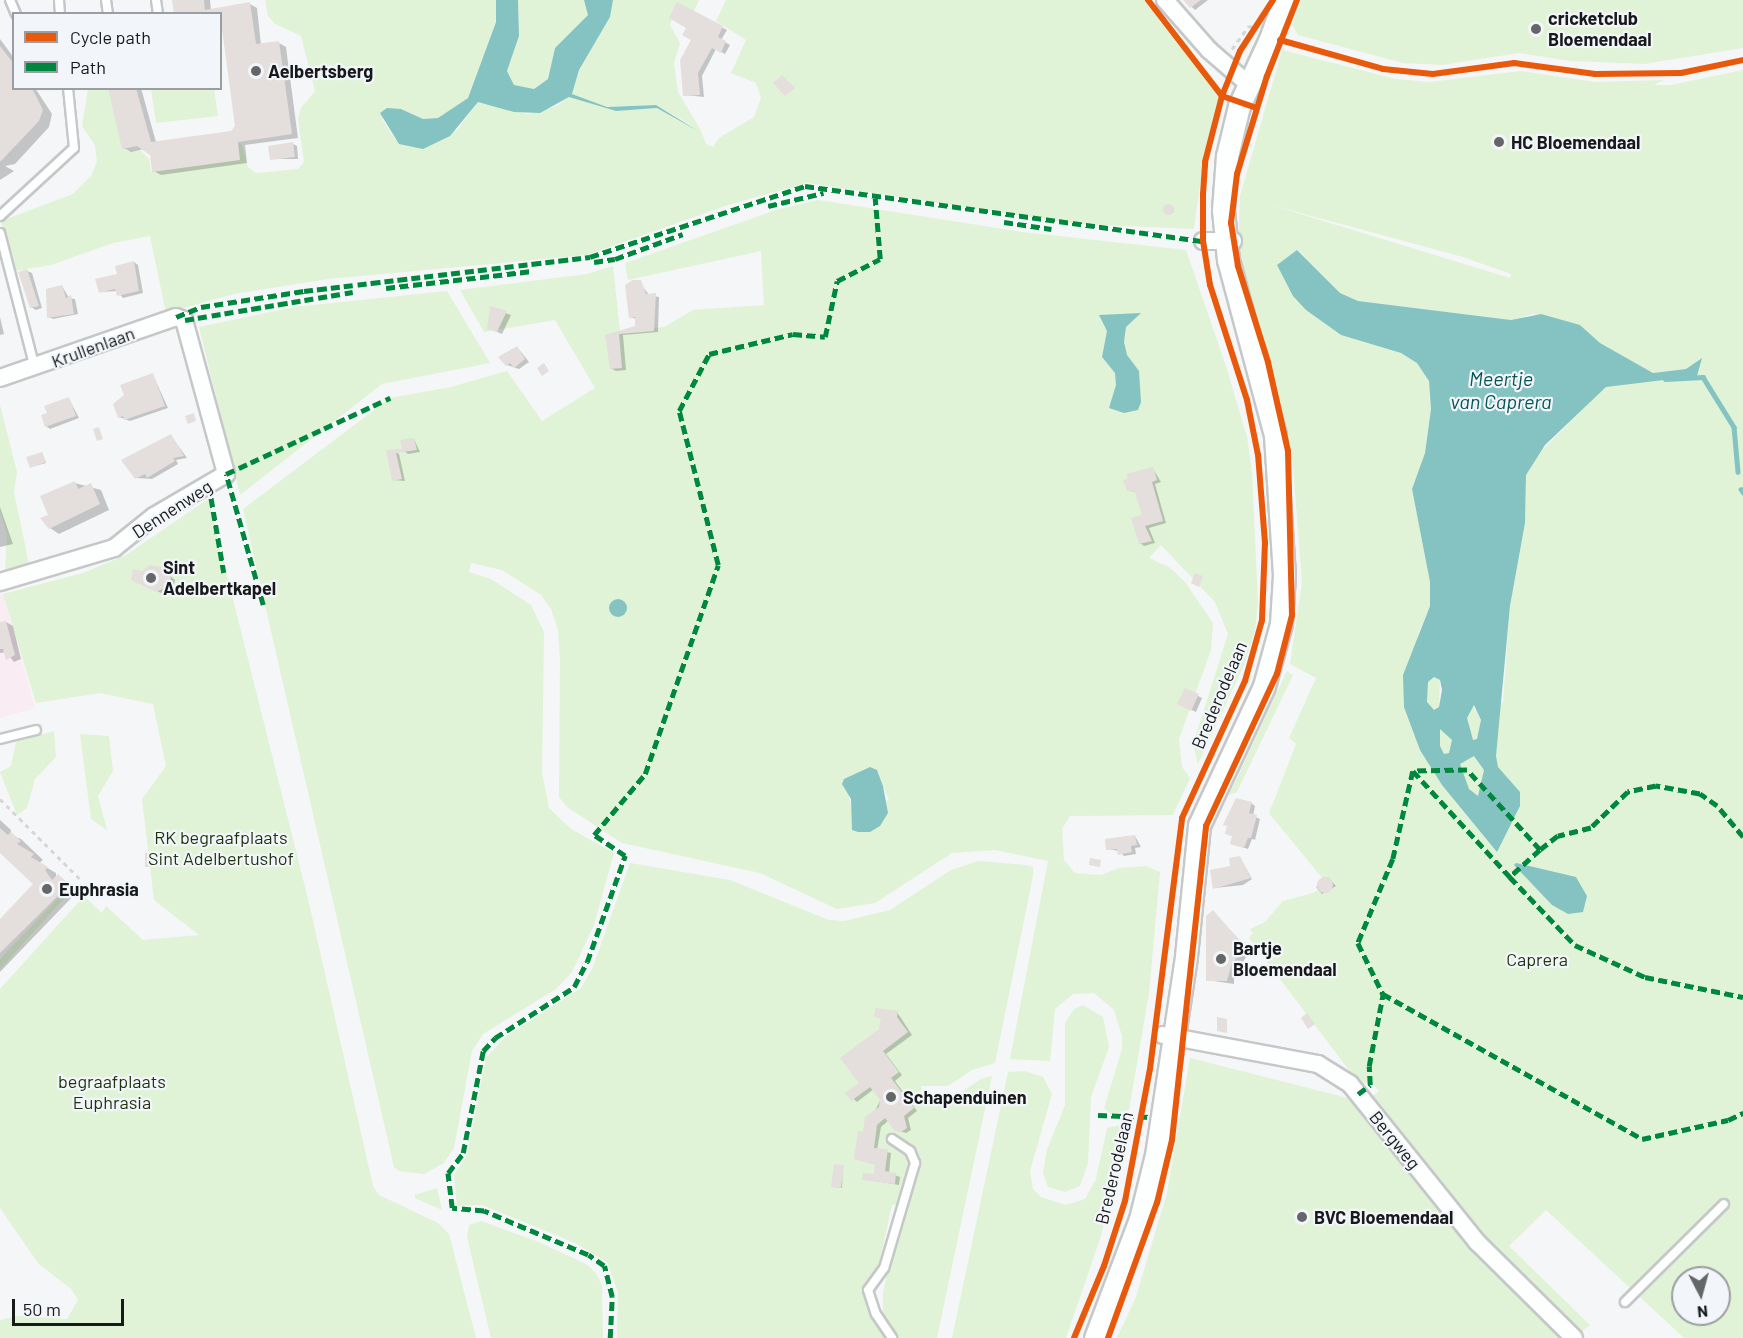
<!DOCTYPE html>
<style>
body{margin:0}
#map{position:relative;width:1743px;height:1338px;overflow:hidden;background:#f4f6f8;font-family:Barlow,sans-serif}
div>[style]{position:absolute}
[style*='--x']{left:calc(var(--x)*1px);top:calc(var(--y)*1px);width:calc(var(--w)*1px);rotate:calc(var(--a)*1deg)}
.education>*{inset:0;background:#f9ecf2}
.green>*{inset:0;background:#e0f3d6}
.water>*{inset:0;background:#85c2c2}
.round{border-radius:50%}
.shadow>*{inset:0;background:#0003}
.stream>*{height:4.5px;margin:-2.25px;padding:0 2.25px;transform-origin:2.25px;border-radius:2.25px;background:#85c2c2}
.building>*{inset:0;background:#e4dedc}
.path>*{height:3px;margin-top:-1.5px;transform-origin:0;background:repeating-linear-gradient(90deg,#d5d6d6 0 4.5px,transparent 0 9px)}
.roads{filter:drop-shadow(2px 0 #c5c7c8) drop-shadow(-2px 0 #c5c7c8) drop-shadow(0 2px #c5c7c8) drop-shadow(0 -2px #c5c7c8)}
.service>*{height:8px;margin:-4px;padding:0 4px;transform-origin:4px;border-radius:4px;background:#fdfefe}
.minor>*{height:16px;margin:-8px;padding:0 8px;transform-origin:8px;border-radius:8px;background:#fdfefe}
.tertiary>*{height:21px;margin:-10.5px;padding:0 10.5px;transform-origin:10.5px;border-radius:10.5px;background:#fdfefe}
.quiet>*{height:4.5px;margin-top:-2.25px;transform-origin:0;background:repeating-linear-gradient(90deg,#00873e 0 9px,transparent 0 13.5px)}
.cycleway>*{height:6px;margin:-3px;padding:0 3px;transform-origin:3px;border-radius:3px;background:#e8590c}
.dots>*{width:16px;height:16px;translate:-50% -50%;box-sizing:border-box;border:3px solid #f2f6fa;border-radius:50%}
span{translate:-50% -50%;white-space:nowrap;text-align:center;line-height:1.15;-webkit-text-stroke:4.5px #f2f6fa;paint-order:stroke}
.poi-label{font-size:18px;color:#18191a;font-weight:700}
.left{translate:0 -50%;text-align:left}
.street-label{font-size:18px;color:#18191a}
.park-label{font-size:18px;color:#1f340c}
.water-label{font-size:20px;color:#055555;font-style:italic}
.legend{position:absolute;left:12px;top:12px;width:210px;height:78px;box-sizing:border-box;background:#f2f6fa;border:2px solid #9b9ea0;margin:0;padding:8px 10px;list-style:none;font-size:18px;color:#18191a}
.legend li{display:flex;align-items:center;gap:12px;height:30px}
.legend b{width:30px;border:2px solid #9b9ea0}
.north{position:absolute;left:1671px;top:1266px;width:60px;height:60px;box-sizing:border-box;background:#f2f6fa;border:2px solid #9b9ea0;border-radius:50%;rotate:174deg;font-size:16px;font-weight:700;line-height:24px;text-align:center;color:#18191a}
.north::after{content:'';display:block;margin:auto;width:21px;height:27px;background:#656668;clip-path:polygon(50% 0,100% 100%,50% 72%,0 100%)}
.scale{position:absolute;left:12px;top:1299px;width:112px;height:27px;box-sizing:border-box;border:3px solid #18191a;border-top:0;padding-left:8px;font-size:18px;line-height:21px;white-space:nowrap;color:#18191a;-webkit-text-stroke:4px #f2f6fa;paint-order:stroke}
</style>
<div id="map">
<div class="education">
<i style="clip-path:polygon(3px 594px,35px 708px,0 718px,0 595px)"></i>
</div>
<div class="green">
<i style="clip-path:polygon(265px 0,496px 0,496px 21px,468px 98px,438px 118px,423px 119px,401px 109px,382px 119px,395px 139px,457px 130px,478px 102px,528px 114px,557px 106px,569px 97px,616px 111px,657px 108px,698px 129px,656px 105px,607px 107px,572px 94px,579px 70px,610px 17px,613px 0,699px 0,692px 16px,672px 18px,670px 25px,680px 43px,674px 63px,678px 92px,700px 129px,706px 144px,713px 147px,719px 138px,754px 117px,761px 98px,756px 83px,731px 73px,746px 40px,716px 21px,726px 0,1152px 0,1223px 91px,1200px 185px,1194px 229px,1077px 224px,808px 183px,731px 204px,587px 255px,328px 279px,234px 294px,166px 313px,150px 236px,113px 243px,51px 265px,14px 271px,1px 221px,73px 194px,91px 176px,97px 162px,95px 145px,82px 126px,88px 89px,113px 89px,127px 151px,140px 150px,149px 159px,151px 172px,234px 160px,233px 144px,241px 143px,248px 167px,256px 173px,298px 169px,304px 162px,298px 119px,301px 108px,315px 91px,301px 36px,275px 24px,268px 16px)"></i>
<i style="clip-path:polygon(518px 0,584px 0,587px 4px,588px 15px,555px 48px,548px 79px,534px 89px,514px 85px,507px 71px,519px 36px)"></i>
<i style="clip-path:polygon(1301px 0,1743px 0,1743px 48px,1644px 64px,1570px 61px,1519px 53px,1442px 65px,1403px 63px,1298px 35px,1292px 25px)"></i>
<i style="clip-path:polygon(evenodd,1282px 50px,1396px 79px,1429px 82px,1521px 71px,1595px 82px,1664px 80px,1654px 85px,1671px 85px,1743px 70px,1743px 1338px,1684px 1338px,1546px 1210px,1509px 1246px,1590px 1325px,1580px 1333px,1494px 1251px,1370px 1098px,1379px 1091px,1370px 1080px,1361px 1086px,1249px 938px,1253px 933px,1250px 929px,1265px 922px,1283px 901px,1313px 893px,1321px 888px,1323px 879px,1269px 813px,1296px 744px,1289px 738px,1316px 678px,1290px 664px,1302px 582px,1292px 452px,1238px 249px,1240px 196px,1282px 50px,1271px 205px,1463px 257px,1511px 274px,1510px 278px,1271px 205px,1282px 50px,1298px 250px,1340px 293px,1358px 301px,1511px 320px,1533px 314px,1560px 320px,1580px 325px,1600px 343px,1653px 373px,1686px 369px,1701px 358px,1697px 376px,1606px 386px,1535px 457px,1526px 475px,1525px 523px,1510px 606px,1503px 702px,1481px 720px,1473px 705px,1470px 708px,1439px 707px,1440px 680px,1434px 677px,1428px 682px,1427px 704px,1418px 634px,1430px 606px,1430px 582px,1412px 489px,1425px 453px,1431px 409px,1429px 380px,1418px 363px,1401px 353px,1341px 335px,1306px 310px,1277px 265px,1298px 250px,1282px 50px,1683px 1278px,1719px 1278px,1719px 1314px,1683px 1314px,1683px 1278px)"></i>
<i style="clip-path:polygon(151px 89px,214px 89px,218px 116px,156px 123px)"></i>
<i style="clip-path:polygon(evenodd,818px 200px,1022px 232px,1186px 250px,1226px 366px,1247px 437px,1252px 472px,1258px 603px,1255px 631px,1244px 665px,1198px 764px,1193px 744px,1228px 634px,1215px 602px,1161px 545px,1149px 558px,1169px 567px,1185px 582px,1213px 623px,1211px 650px,1179px 739px,1182px 767px,1190px 778px,1173px 815px,1070px 816px,1062px 829px,1064px 860px,1075px 873px,1101px 875px,1119px 868px,1146px 866px,1160px 872px,1149px 993px,1129px 1110px,1111px 1114px,1104px 1108px,1122px 1049px,1122px 1036px,1114px 1010px,1094px 993px,1073px 994px,1055px 1009px,1050px 1061px,1010px 1059px,1048px 861px,995px 850px,952px 853px,875px 903px,837px 909px,760px 873px,622px 843px,567px 807px,559px 797px,560px 659px,558px 629px,551px 609px,541px 595px,502px 570px,471px 563px,469px 572px,491px 579px,531px 605px,544px 632px,542px 773px,549px 808px,571px 829px,614px 853px,594px 925px,572px 972px,556px 989px,483px 1034px,472px 1051px,454px 1148px,444px 1163px,424px 1174px,399px 1171px,394px 1167px,243px 509px,390px 398px,451px 387px,507px 371px,542px 421px,595px 388px,555px 320px,484px 332px,460px 290px,587px 274px,613px 266px,620px 331px,664px 327px,693px 310px,764px 305px,761px 251px,628px 280px,625px 263px,776px 210px,818px 200px,877px 770px,889px 800px,852px 811px,848px 791px,877px 770px)"></i>
<i style="clip-path:polygon(447px 291px,490px 363px,382px 384px,240px 495px,199px 327px,294px 307px)"></i>
<i style="clip-path:polygon(0 405px,17px 472px,14px 492px,29px 564px,5px 571px,7px 535px,0 511px)"></i>
<i style="clip-path:polygon(208px 499px,309px 903px,373px 1186px,379px 1195px,438px 1223px,449px 1234px,476px 1338px,0 1338px,0 1320px,18px 1316px,67px 1319px,78px 1300px,71px 1289px,38px 1263px,0 1208px,0 989px,84px 896px,102px 913px,106px 906px,143px 940px,199px 935px,154px 900px,142px 799px,166px 766px,153px 704px,100px 693px,36px 703px,3px 594px,83px 573px,126px 555px)"></i>
<i style="clip-path:polygon(1287px 671px,1293px 675px,1237px 792px,1229px 795px)"></i>
<i style="clip-path:polygon(54px 731px,56px 757px,35px 779px,27px 808px,17px 815px,0 772px,11px 766px,16px 742px)"></i>
<i style="clip-path:polygon(80px 734px,109px 736px,113px 771px,98px 796px,107px 830px,91px 819px)"></i>
<i style="clip-path:polygon(978px 861px,1026px 865px,1033px 867px,1033px 876px,995px 1063px,972px 1070px,948px 1086px,921px 1086px,921px 1099px,948px 1101px,981px 1079px,992px 1076px,937px 1338px,896px 1338px,883px 1315px,883px 1293px,901px 1206px,892px 1205px,873px 1292px,873px 1317px,884px 1338px,617px 1338px,618px 1292px,607px 1262px,575px 1243px,482px 1205px,457px 1206px,454px 1175px,467px 1155px,486px 1058px,504px 1038px,581px 988px,592px 969px,630px 863px,730px 880px,829px 920px,844px 921px,890px 910px,951px 870px)"></i>
<i style="clip-path:polygon(65px 891px,68px 894px,0 969px,0 959px)"></i>
<i style="clip-path:polygon(1083px 1005px,1103px 1017px,1109px 1047px,1091px 1097px,1088px 1163px,1080px 1186px,1065px 1192px,1048px 1187px,1043px 1172px,1047px 1150px,1065px 1105px,1065px 1023px,1074px 1009px)"></i>
<i style="clip-path:polygon(1190px 1058px,1348px 1098px,1464px 1242px,1561px 1338px,1117px 1338px,1136px 1297px,1167px 1193px)"></i>
<i style="clip-path:polygon(1025px 1071px,1043px 1077px,1052px 1094px,1030px 1171px,1033px 1189px,1041px 1197px,1065px 1205px,1085px 1199px,1096px 1179px,1107px 1128px,1126px 1124px,1101px 1236px,1066px 1338px,952px 1338px,1008px 1072px)"></i>
<i style="clip-path:polygon(437px 1188px,442px 1210px,415px 1198px,415px 1195px)"></i>
<i style="clip-path:polygon(481px 1221px,536px 1241px,586px 1264px,596px 1273px,602px 1286px,603px 1338px,491px 1338px,467px 1237px,469px 1225px)"></i>
</div>
<div class="water">
<i style="clip-path:polygon(496px 0,518px 0,519px 36px,507px 71px,514px 85px,534px 89px,548px 79px,555px 48px,588px 15px,584px 0,613px 0,610px 17px,579px 70px,572px 94px,607px 107px,656px 105px,698px 131px,657px 108px,616px 111px,569px 97px,540px 113px,514px 112px,478px 102px,450px 136px,423px 149px,399px 144px,380px 113px,387px 108px,401px 109px,423px 119px,438px 118px,468px 98px,496px 22px)"></i>
<i style="clip-path:polygon(evenodd,1297px 250px,1340px 293px,1358px 301px,1511px 320px,1541px 314px,1580px 325px,1600px 343px,1653px 373px,1686px 369px,1702px 358px,1697px 376px,1606px 387px,1545px 445px,1526px 475px,1525px 523px,1510px 606px,1496px 756px,1498px 767px,1520px 792px,1520px 806px,1497px 852px,1442px 785px,1420px 750px,1404px 707px,1403px 675px,1430px 606px,1430px 582px,1412px 489px,1425px 453px,1431px 409px,1429px 381px,1417px 363px,1401px 353px,1341px 335px,1306px 310px,1293px 296px,1277px 265px,1297px 250px,1434px 677px,1440px 680px,1442px 690px,1439px 707px,1434px 710px,1427px 702px,1428px 682px,1434px 677px,1297px 250px,1474px 705px,1481px 720px,1477px 739px,1473px 740px,1467px 718px,1474px 705px,1297px 250px,1440px 729px,1452px 740px,1449px 753px,1444px 754px,1440px 746px,1440px 729px,1297px 250px,1474px 756px,1484px 770px,1478px 796px,1469px 789px,1460px 764px,1474px 756px)"></i>
<i style="clip-path:polygon(1141px 313px,1126px 327px,1124px 342px,1127px 355px,1139px 371px,1141px 402px,1138px 410px,1124px 413px,1109px 408px,1116px 385px,1115px 373px,1102px 357px,1107px 331px,1099px 315px)"></i>
<i class="round" style="left:609px;top:599px;width:18px;height:18px"></i>
<i style="clip-path:polygon(870px 767px,877px 770px,883px 786px,888px 813px,880px 826px,870px 832px,858px 832px,852px 830px,851px 799px,842px 784px,844px 779px)"></i>
<i style="clip-path:polygon(1516px 863px,1576px 877px,1587px 896px,1583px 912px,1568px 914px,1552px 905px,1514px 865px)"></i>
</div>
<div class="shadow">
<i style="clip-path:polygon(175px 0,210px 0,211px 11px,250px 4px,257px 8px,261px 45px,279px 43px,286px 47px,298px 138px,245px 145px,247px 163px,161px 175px,154px 171px,152px 155px,144px 149px,131px 152px,124px 148px,110px 88px,141px 88px,156px 142px,231px 132px,237px 126px,220px 14px,177px 14px)"></i>
<i style="clip-path:polygon(1185px 0,1208px 0,1195px 10px)"></i>
<i style="clip-path:polygon(678px 4px,727px 30px,721px 40px,730px 45px,725px 54px,716px 49px,702px 76px,704px 97px,685px 95px,693px 39px)"></i>
<i style="clip-path:polygon(0 39px,14px 58px,14px 88px,35px 88px,52px 114px,49px 127px,15px 164px,5px 166px,14px 171px,0 180px)"></i>
<i style="clip-path:polygon(293px 144px,297px 146px,298px 159px,271px 159px)"></i>
<i style="clip-path:polygon(1166px 206px,1174px 208px,1173px 213px,1164px 211px)"></i>
<i style="clip-path:polygon(134px 262px,138px 265px,143px 293px,123px 298px,117px 291px,100px 292px)"></i>
<i style="clip-path:polygon(27px 271px,32px 273px,42px 308px,36px 310px,31px 307px)"></i>
<i style="clip-path:polygon(641px 284px,649px 295px,659px 297px,658px 332px,623px 335px,626px 370px,616px 371px,612px 369px,607px 336px,637px 327px,636px 319px,630px 317px)"></i>
<i style="clip-path:polygon(62px 286px,69px 298px,75px 299px,78px 314px,53px 319px,49px 317px)"></i>
<i style="clip-path:polygon(492px 308px,511px 315px,502px 334px,488px 328px)"></i>
<i style="clip-path:polygon(0 317px,4px 334px,0 335px)"></i>
<i style="clip-path:polygon(517px 347px,529px 362px,519px 369px,507px 365px)"></i>
<i style="clip-path:polygon(153px 375px,168px 408px,130px 421px,119px 417px)"></i>
<i style="clip-path:polygon(69px 399px,79px 418px,50px 429px,46px 426px)"></i>
<i style="clip-path:polygon(171px 436px,187px 458px,176px 460px,178px 464px,152px 479px,136px 478px)"></i>
<i style="clip-path:polygon(414px 439px,420px 452px,408px 454px,404px 451px)"></i>
<i style="clip-path:polygon(395px 452px,399px 454px,405px 481px,393px 480px)"></i>
<i style="clip-path:polygon(42px 453px,46px 463px,31px 467px)"></i>
<i style="clip-path:polygon(1153px 469px,1161px 482px,1155px 484px,1166px 523px,1149px 528px,1155px 543px,1144px 546px,1140px 543px,1144px 516px,1137px 493px,1128px 490px,1130px 480px)"></i>
<i style="clip-path:polygon(75px 483px,101px 490px,109px 510px,59px 534px,50px 528px,50px 516px)"></i>
<i style="clip-path:polygon(0 507px,13px 544px,0 547px)"></i>
<i style="clip-path:polygon(165px 572px,175px 580px,173px 588px,161px 593px,133px 579px)"></i>
<i style="clip-path:polygon(6px 622px,13px 626px,21px 659px,14px 662px,6px 652px,0 653px,0 624px)"></i>
<i style="clip-path:polygon(1186px 690px,1202px 698px,1196px 712px,1179px 704px)"></i>
<i style="clip-path:polygon(1251px 803px,1255px 806px,1253px 816px,1260px 819px,1255px 840px,1252px 839px,1248px 849px,1232px 844px)"></i>
<i style="clip-path:polygon(0 820px,11px 830px,10px 835px,21px 839px,43px 860px,39px 863px,56px 873px,56px 879px,59px 876px,78px 891px,0 972px,0 921px,35px 884px,0 851px)"></i>
<i style="clip-path:polygon(1135px 836px,1141px 847px,1135px 848px,1136px 854px,1124px 856px,1119px 851px,1108px 849px)"></i>
<i style="clip-path:polygon(1241px 859px,1252px 879px,1243px 885px,1215px 888px)"></i>
<i style="clip-path:polygon(1328px 877px,1336px 886px,1322px 894px,1316px 887px)"></i>
<i style="clip-path:polygon(1213px 912px,1250px 951px,1234px 976px,1234px 984px,1207px 980px)"></i>
<i style="clip-path:polygon(897px 1012px,912px 1035px,886px 1054px,902px 1075px,895px 1081px,917px 1111px,908px 1118px,911px 1130px,906px 1133px,896px 1130px,889px 1120px,881px 1127px,877px 1150px,891px 1153px,889px 1173px,900px 1177px,899px 1185px,864px 1179px,876px 1176px,877px 1165px,864px 1133px,881px 1099px,874px 1089px,857px 1102px,848px 1094px,861px 1083px,880px 1030px,882px 1019px,876px 1016px)"></i>
<i style="clip-path:polygon(843px 1166px,842px 1188px,834px 1187px)"></i>
</div>
<div class="stream">
<i style="--x:1665;--y:379;--w:38;--a:-3"></i>
<i style="--x:1703;--y:377;--w:59;--a:58.2"></i>
<i style="--x:1734;--y:427;--w:45;--a:84.9"></i>
<i style="--x:1741;--y:489;--w:4;--a:56"></i>
</div>
<div class="building">
<i style="clip-path:polygon(172px 0,204px 0,205px 10px,250px 2px,256px 44px,279px 41px,292px 134px,238px 142px,240px 160px,152px 172px,150px 155px,137px 146px,122px 149px,108px 88px,136px 88px,151px 142px,231px 131px,235px 126px,220px 14px,174px 14px)"></i>
<i style="clip-path:polygon(1183px 0,1201px 0,1190px 8px)"></i>
<i style="clip-path:polygon(677px 2px,723px 26px,718px 37px,726px 41px,721px 53px,712px 48px,698px 73px,700px 95px,683px 96px,680px 60px,691px 40px,682px 35px,686px 28px,669px 18px)"></i>
<i style="clip-path:polygon(0 46px,14px 64px,14px 88px,32px 88px,43px 110px,39px 121px,0 162px)"></i>
<i style="clip-path:polygon(782px 75px,795px 88px,785px 96px,773px 83px)"></i>
<i style="clip-path:polygon(293px 142px,295px 157px,270px 160px,268px 146px)"></i>
<i class="round" style="left:1162.5px;top:203.5px;width:11px;height:11px"></i>
<i style="clip-path:polygon(134px 261px,139px 291px,117px 296px,115px 289px,99px 293px,95px 279px,117px 274px,115px 266px)"></i>
<i style="clip-path:polygon(27px 269px,39px 306px,30px 308px,18px 272px)"></i>
<i style="clip-path:polygon(633px 280px,641px 280px,646px 294px,656px 293px,654px 331px,619px 334px,622px 368px,610px 369px,605px 335px,635px 326px,635px 317px,629px 318px,625px 285px)"></i>
<i style="clip-path:polygon(62px 285px,66px 298px,71px 295px,74px 314px,47px 318px,46px 289px)"></i>
<i style="clip-path:polygon(490px 306px,507px 311px,497px 332px,487px 329px)"></i>
<i style="clip-path:polygon(517px 346px,525px 359px,514px 368px,510px 363px,506px 366px,498px 357px)"></i>
<i style="clip-path:polygon(544px 363px,549px 371px,542px 376px,537px 368px)"></i>
<i style="clip-path:polygon(153px 373px,165px 406px,124px 420px,123px 416px,118px 418px,113px 404px,124px 395px,120px 385px)"></i>
<i style="clip-path:polygon(69px 397px,76px 416px,45px 427px,41px 415px,47px 413px,44px 406px)"></i>
<i style="clip-path:polygon(194px 413px,196px 421px,188px 424px,185px 416px)"></i>
<i style="clip-path:polygon(99px 427px,103px 439px,97px 441px,93px 429px)"></i>
<i style="clip-path:polygon(171px 434px,184px 456px,173px 458px,175px 461px,147px 478px,145px 474px,135px 479px,121px 460px)"></i>
<i style="clip-path:polygon(414px 438px,417px 450px,396px 453px,402px 479px,392px 481px,386px 450px,402px 449px,400px 440px)"></i>
<i style="clip-path:polygon(42px 452px,46px 462px,30px 468px,26px 457px)"></i>
<i style="clip-path:polygon(1153px 467px,1157px 480px,1152px 482px,1163px 521px,1145px 526px,1152px 541px,1139px 544px,1131px 518px,1142px 515px,1135px 492px,1127px 491px,1123px 480px,1128px 479px,1126px 474px)"></i>
<i style="clip-path:polygon(75px 481px,78px 489px,91px 483px,100px 504px,49px 529px,40px 518px,48px 515px,40px 496px)"></i>
<i style="clip-path:polygon(150px 565px,161px 567px,171px 577px,169px 586px,156px 592px,131px 580px,133px 569px,142px 571px)"></i>
<i style="clip-path:polygon(1195px 573px,1203px 576px,1199px 587px,1191px 583px)"></i>
<i style="clip-path:polygon(6px 621px,15px 655px,6px 660px,3px 649px,0 649px,0 622px)"></i>
<i style="clip-path:polygon(1185px 688px,1199px 694px,1191px 711px,1177px 704px)"></i>
<i style="clip-path:polygon(1236px 798px,1252px 802px,1249px 813px,1257px 815px,1251px 838px,1248px 838px,1244px 848px,1230px 844px,1232px 836px,1225px 834px,1227px 826px,1223px 825px)"></i>
<i style="clip-path:polygon(0 828px,8px 835px,11px 832px,21px 841px,17px 844px,34px 854px,31px 857px,48px 867px,45px 870px,52px 880px,58px 874px,69px 885px,0 953px,0 919px,33px 884px,0 853px)"></i>
<i style="clip-path:polygon(1135px 835px,1137px 845px,1131px 846px,1132px 852px,1118px 855px,1117px 849px,1106px 850px,1105px 839px)"></i>
<i style="clip-path:polygon(145px 853px,160px 853px,161px 867px,145px 867px)"></i>
<i style="clip-path:polygon(1240px 856px,1251px 878px,1213px 889px,1210px 870px,1230px 866px,1229px 858px)"></i>
<i style="clip-path:polygon(1090px 858px,1101px 860px,1100px 867px,1089px 865px)"></i>
<i class="round" style="left:1317px;top:877px;width:16px;height:16px"></i>
<i style="clip-path:polygon(1213px 910px,1246px 948px,1232px 963px,1227px 981px,1206px 981px,1206px 916px)"></i>
<i style="clip-path:polygon(875px 1008px,898px 1011px,897px 1017px,908px 1032px,883px 1051px,899px 1072px,891px 1078px,914px 1108px,904px 1116px,907px 1128px,901px 1132px,895px 1131px,885px 1118px,877px 1125px,874px 1148px,888px 1149px,885px 1171px,896px 1173px,895px 1184px,862px 1180px,863px 1173px,874px 1174px,875px 1165px,854px 1159px,858px 1131px,863px 1132px,865px 1117px,879px 1107px,880px 1100px,870px 1087px,851px 1101px,845px 1093px,859px 1083px,840px 1058px,879px 1029px,881px 1018px,874px 1017px)"></i>
<i style="clip-path:polygon(1307px 1013px,1315px 1024px,1308px 1029px,1301px 1018px)"></i>
<i style="clip-path:polygon(1217px 1017px,1227px 1019px,1227px 1033px,1217px 1031px)"></i>
<i style="clip-path:polygon(834px 1164px,844px 1165px,841px 1188px,831px 1187px)"></i>
</div>
<div class="path">
<i style="--x:1232;--y:49;--w:29;--a:-54"></i>
<i style="--x:1249;--y:26;--w:7;--a:16"></i>
<i style="--x:0;--y:799;--w:116;--a:45"></i>
</div>
<div class="roads">
<div class="service">
<i style="--x:10;--y:0;--w:15;--a:67"></i>
<i style="--x:59;--y:0;--w:14;--a:86"></i>
<i style="--x:106;--y:0;--w:14;--a:82"></i>
<i style="--x:156;--y:0;--w:14;--a:82"></i>
<i style="--x:0;--y:216;--w:100;--a:-42.6"></i>
<i style="--x:74;--y:148;--w:60;--a:-95.7"></i>
<i style="--x:0;--y:233;--w:139;--a:75.5"></i>
<i style="--x:0;--y:739;--w:37;--a:-14"></i>
<i style="--x:892;--y:1139;--w:22;--a:34"></i>
<i style="--x:910;--y:1151;--w:13;--a:67"></i>
<i style="--x:915;--y:1163;--w:109;--a:106.4"></i>
<i style="--x:884;--y:1268;--w:27;--a:126"></i>
<i style="--x:868;--y:1290;--w:25;--a:72"></i>
<i style="--x:876;--y:1314;--w:29;--a:56"></i>
<i style="--x:1625;--y:1302;--w:139;--a:-44.7"></i>
</div>
<div class="minor">
<i style="--x:1165;--y:0;--w:67;--a:48.7"></i>
<i style="--x:1209;--y:50;--w:50;--a:41"></i>
<i style="--x:1203;--y:241;--w:30;--a:0"></i>
<i style="--x:0;--y:378;--w:186;--a:-19.1"></i>
<i style="--x:176;--y:317;--w:9;--a:21"></i>
<i style="--x:184;--y:320;--w:160;--a:74.7"></i>
<i style="--x:226;--y:474;--w:83;--a:149.7"></i>
<i style="--x:154;--y:516;--w:51;--a:141.3"></i>
<i style="--x:114;--y:548;--w:119;--a:163.4"></i>
<i style="--x:1163;--y:1035;--w:158;--a:10.6"></i>
<i style="--x:1318;--y:1064;--w:38;--a:32"></i>
<i style="--x:1350;--y:1084;--w:203;--a:51.2"></i>
<i style="--x:1477;--y:1242;--w:136;--a:44.7"></i>
</div>
<div class="tertiary">
<i style="--x:1095;--y:1338;--w:127;--a:-69.3"></i>
<i style="--x:1140;--y:1219;--w:66;--a:-76"></i>
<i style="--x:1156;--y:1155;--w:201;--a:-81.4"></i>
<i style="--x:1186;--y:956;--w:132;--a:-84.3"></i>
<i style="--x:1199;--y:825;--w:153;--a:-64.9"></i>
<i style="--x:1264;--y:686;--w:64;--a:-74.7"></i>
<i style="--x:1281;--y:624;--w:49;--a:-86.5"></i>
<i style="--x:1284;--y:575;--w:140;--a:-93.7"></i>
<i style="--x:1275;--y:435;--w:181;--a:-105"></i>
<i style="--x:1228;--y:260;--w:50;--a:-95.7"></i>
<i style="--x:1223;--y:210;--w:54;--a:-85.8"></i>
<i style="--x:1227;--y:156;--w:51;--a:-76.5"></i>
<i style="--x:1239;--y:106;--w:74;--a:-65.2"></i>
<i style="--x:1270;--y:39;--w:41;--a:-70.3"></i>
</div>
</div>
<div class="quiet">
<i style="--x:768;--y:206;--w:57;--a:-13.3"></i>
<i style="--x:1004;--y:222;--w:48;--a:8.5"></i>
<i style="--x:594;--y:262;--w:21;--a:-8"></i>
<i style="--x:615;--y:259;--w:72;--a:-20.2"></i>
<i style="--x:386;--y:288;--w:147;--a:-6.6"></i>
<i style="--x:176;--y:317;--w:27;--a:-22"></i>
<i style="--x:201;--y:307;--w:104;--a:-8.8"></i>
<i style="--x:304;--y:291;--w:288;--a:-6.8"></i>
<i style="--x:590;--y:257;--w:226;--a:-18.3"></i>
<i style="--x:805;--y:186;--w:402;--a:7.9"></i>
<i style="--x:185;--y:320;--w:170;--a:-9.5"></i>
<i style="--x:209;--y:485;--w:89;--a:80.3"></i>
<i style="--x:263;--y:605;--w:136;--a:-105.8"></i>
<i style="--x:226;--y:474;--w:181;--a:-24.9"></i>
<i style="--x:1413;--y:771;--w:144;--a:47.5"></i>
<i style="--x:1743;--y:837;--w:40;--a:-130"></i>
<i style="--x:1717;--y:806;--w:21;--a:-145"></i>
<i style="--x:1700;--y:794;--w:45;--a:-169.7"></i>
<i style="--x:1656;--y:786;--w:29;--a:168"></i>
<i style="--x:1628;--y:792;--w:52;--a:135.8"></i>
<i style="--x:1591;--y:828;--w:34;--a:166"></i>
<i style="--x:1558;--y:836;--w:23;--a:142"></i>
<i style="--x:1540;--y:850;--w:108;--a:-132.4"></i>
<i style="--x:1467;--y:770;--w:54;--a:178.9"></i>
<i style="--x:1413;--y:771;--w:90;--a:102.8"></i>
<i style="--x:1393;--y:859;--w:91;--a:112.6"></i>
<i style="--x:1358;--y:943;--w:57;--a:63.9"></i>
<i style="--x:1383;--y:994;--w:297;--a:29.2"></i>
<i style="--x:1642;--y:1139;--w:88;--a:-12.5"></i>
<i style="--x:1728;--y:1120;--w:17;--a:-25"></i>
<i style="--x:1540;--y:850;--w:40;--a:138"></i>
<i style="--x:1510;--y:877;--w:94;--a:46.3"></i>
<i style="--x:1575;--y:945;--w:77;--a:24.6"></i>
<i style="--x:1645;--y:977;--w:100;--a:11.5"></i>
<i style="--x:1358;--y:1094;--w:15;--a:-37"></i>
<i style="--x:1370;--y:1085;--w:19;--a:-93"></i>
<i style="--x:1369;--y:1066;--w:73;--a:-79"></i>
<i style="--x:1098;--y:1115;--w:53;--a:2.2"></i>
<i style="--x:610;--y:1338;--w:41;--a:-87.2"></i>
<i style="--x:612;--y:1297;--w:32;--a:-104"></i>
<i style="--x:604;--y:1266;--w:19;--a:-145"></i>
<i style="--x:588;--y:1255;--w:113;--a:-157.1"></i>
<i style="--x:484;--y:1211;--w:32;--a:-175"></i>
<i style="--x:452;--y:1208;--w:35;--a:-97"></i>
<i style="--x:448;--y:1173;--w:25;--a:-53"></i>
<i style="--x:463;--y:1153;--w:104;--a:-78.9"></i>
<i style="--x:483;--y:1051;--w:18;--a:-47"></i>
<i style="--x:495;--y:1038;--w:94;--a:-32.8"></i>
<i style="--x:574;--y:987;--w:28;--a:-63"></i>
<i style="--x:587;--y:962;--w:113;--a:-70.3"></i>
<i style="--x:625;--y:856;--w:37;--a:-146"></i>
<i style="--x:594;--y:835;--w:80;--a:-50.1"></i>
<i style="--x:645;--y:774;--w:221;--a:-70.7"></i>
<i style="--x:718;--y:565;--w:159;--a:-104.2"></i>
<i style="--x:679;--y:411;--w:64;--a:-62.2"></i>
<i style="--x:709;--y:354;--w:86;--a:-13.4"></i>
<i style="--x:793;--y:334;--w:32;--a:5"></i>
<i style="--x:825;--y:337;--w:57;--a:-77.9"></i>
<i style="--x:837;--y:281;--w:48;--a:-27.1"></i>
<i style="--x:880;--y:259;--w:61;--a:-94.7"></i>
</div>
<div class="cycleway">
<i style="--x:1148;--y:0;--w:121;--a:52.4"></i>
<i style="--x:1222;--y:96;--w:37;--a:19"></i>
<i style="--x:1280;--y:40;--w:107;--a:15.7"></i>
<i style="--x:1383;--y:69;--w:50;--a:5.7"></i>
<i style="--x:1433;--y:74;--w:82;--a:-7.7"></i>
<i style="--x:1514;--y:63;--w:82;--a:7.7"></i>
<i style="--x:1595;--y:74;--w:86;--a:-0.7"></i>
<i style="--x:1681;--y:73;--w:63;--a:-11.8"></i>
<i style="--x:1074;--y:1338;--w:78;--a:-67.4"></i>
<i style="--x:1104;--y:1266;--w:68;--a:-72.1"></i>
<i style="--x:1125;--y:1201;--w:134;--a:-79.3"></i>
<i style="--x:1150;--y:1069;--w:253;--a:-82.7"></i>
<i style="--x:1182;--y:818;--w:151;--a:-65.3"></i>
<i style="--x:1245;--y:681;--w:63;--a:-74.4"></i>
<i style="--x:1262;--y:620;--w:77;--a:-87.8"></i>
<i style="--x:1265;--y:543;--w:88;--a:-94.5"></i>
<i style="--x:1258;--y:455;--w:56;--a:-101.3"></i>
<i style="--x:1247;--y:400;--w:121;--a:-107.8"></i>
<i style="--x:1210;--y:285;--w:45;--a:-99"></i>
<i style="--x:1203;--y:241;--w:47;--a:-90"></i>
<i style="--x:1203;--y:194;--w:32;--a:-86"></i>
<i style="--x:1205;--y:162;--w:68;--a:-75.6"></i>
<i style="--x:1222;--y:96;--w:48;--a:-68.2"></i>
<i style="--x:1240;--y:51;--w:61;--a:-57.1"></i>
<i style="--x:1108;--y:1338;--w:144;--a:-70.1"></i>
<i style="--x:1157;--y:1203;--w:65;--a:-76.6"></i>
<i style="--x:1172;--y:1140;--w:316;--a:-83.8"></i>
<i style="--x:1206;--y:826;--w:168;--a:-65"></i>
<i style="--x:1277;--y:674;--w:61;--a:-75.7"></i>
<i style="--x:1292;--y:615;--w:164;--a:-91.4"></i>
<i style="--x:1288;--y:451;--w:91;--a:-102.7"></i>
<i style="--x:1268;--y:362;--w:101;--a:-107.4"></i>
<i style="--x:1238;--y:266;--w:44;--a:-99.2"></i>
<i style="--x:1231;--y:223;--w:49;--a:-83"></i>
<i style="--x:1237;--y:174;--w:102;--a:-73"></i>
<i style="--x:1267;--y:76;--w:82;--a:-68.5"></i>
</div>
<div class="dots">
<i style="left:1536px;top:29px;background:#656668"></i>
<i style="left:256px;top:71px;background:#656668"></i>
<i style="left:1499px;top:142px;background:#656668"></i>
<i style="left:151px;top:578px;background:#656668"></i>
<i style="left:47px;top:889px;background:#656668"></i>
<i style="left:1221px;top:959px;background:#656668"></i>
<i style="left:891px;top:1097px;background:#656668"></i>
<i style="left:1302px;top:1217px;background:#656668"></i>
</div>
<div class="poi-label">
<span class="left" style="left:1548px;top:29px">cricketclub<br>Bloemendaal</span>
<span class="left" style="left:268px;top:71px">Aelbertsberg</span>
<span class="left" style="left:1511px;top:142px">HC Bloemendaal</span>
<span class="left" style="left:163px;top:578px">Sint<br>Adelbertkapel</span>
<span class="left" style="left:59px;top:889px">Euphrasia</span>
<span class="left" style="left:1233px;top:959px">Bartje<br>Bloemendaal</span>
<span class="left" style="left:903px;top:1097px">Schapenduinen</span>
<span class="left" style="left:1314px;top:1217px">BVC Bloemendaal</span>
</div>
<div class="street-label">
<span style="left:93px;top:347px;rotate:-20deg">Krullenlaan</span>
<span style="left:172px;top:509px;rotate:-33deg">Dennenweg</span>
<span style="left:1219px;top:695px;rotate:-67deg">Brederodelaan</span>
<span style="left:1395px;top:1140px;rotate:51deg">Bergweg</span>
<span style="left:1114px;top:1168px;rotate:-77deg">Brederodelaan</span>
</div>
<div class="park-label">
<span style="left:221px;top:848px">RK begraafplaats<br>Sint Adelbertushof</span>
<span style="left:1537px;top:959px">Caprera</span>
<span style="left:112px;top:1092px">begraafplaats<br>Euphrasia</span>
</div>
<div class="water-label">
<span style="left:1501px;top:390px">Meertje<br>van Caprera</span>
</div>
<ul class="legend">
<li><b style="height:8px;background:#e8590c"></b>Cycle path</li>
<li><b style="height:8px;background:#00873e"></b>Path</li>
</ul>
<div class="north">N</div>
<div class="scale">50 m</div>
</div>
